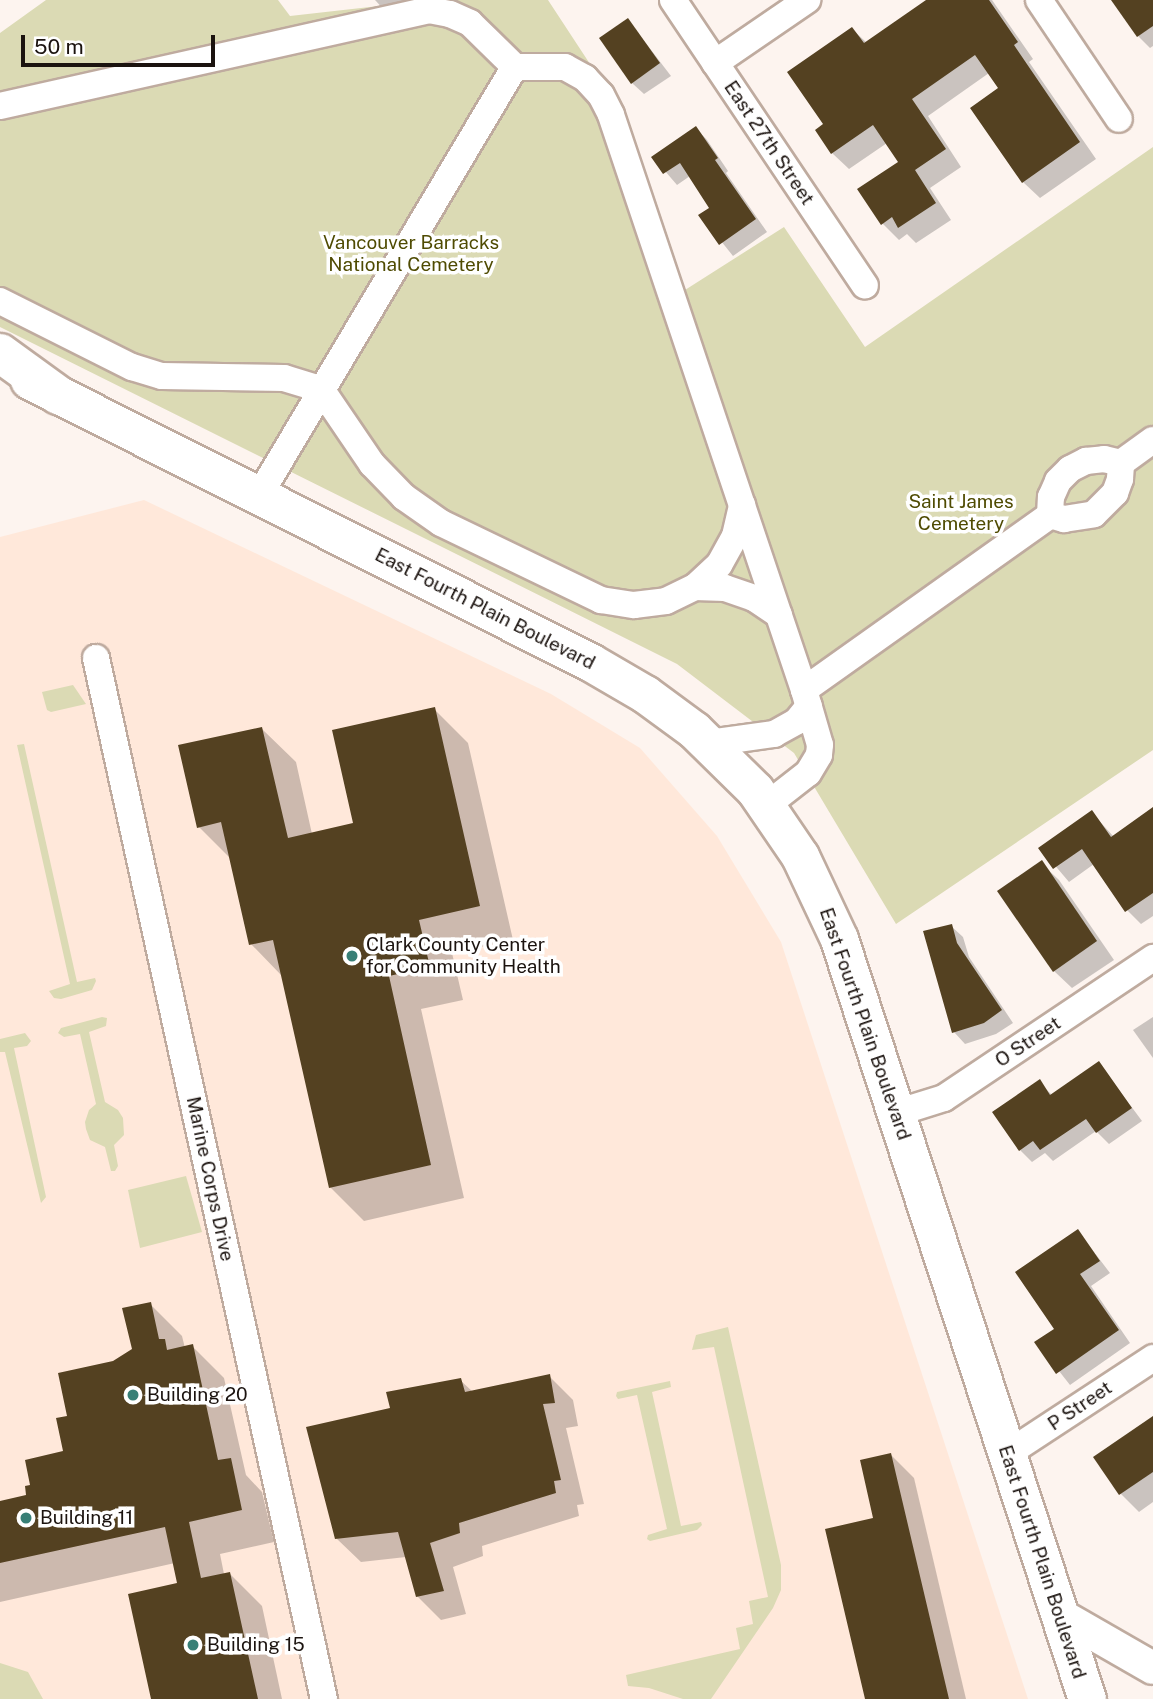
<!DOCTYPE html>
<style>
body{margin:0}
#map{position:relative;width:1153px;height:1699px;overflow:hidden;background:#fdf4ef;font-family:"Public Sans",sans-serif}
div>[style]{position:absolute}
[style*='--x']{left:calc(var(--x)*1px);top:calc(var(--y)*1px);width:calc(var(--w)*1px);rotate:calc(var(--a)*1deg)}
.built>*{inset:0;background:#ffe8da}
.green>*{inset:0;background:#dbdab4}
.shadow>*{inset:0;background:#0003}
.building>*{inset:0;background:#544121}
.roads{filter:drop-shadow(2px 0 #bfab9f) drop-shadow(-2px 0 #bfab9f) drop-shadow(0 2px #bfab9f) drop-shadow(0 -2px #bfab9f)}
.minor>*{height:26px;margin:-13px;padding:0 13px;transform-origin:13px;border-radius:13px;background:#fff}
.tertiary>*{height:32px;margin:-16px;padding:0 16px;transform-origin:16px;border-radius:16px;background:#fff}
.secondary>*{height:37px;margin:-18.5px;padding:0 18.5px;transform-origin:18.5px;border-radius:18.5px;background:#fff}
.motorway>*{height:38px;margin:-19px;padding:0 19px;transform-origin:19px;border-radius:19px;background:#fff}
.dots>*{width:19px;height:19px;translate:-50% -50%;box-sizing:border-box;border:4px solid #fff;border-radius:50%}
span{translate:-50% -50%;white-space:nowrap;text-align:center;line-height:1.15;-webkit-text-stroke:7px #fff;paint-order:stroke}
.street-label{font-size:19px;color:#1b130f}
.park-label{font-size:19px;color:#4f4b02}
.poi-label{font-size:19px;color:#1b130f}
.left{translate:0 -50%;text-align:left}
.scale{position:absolute;left:21px;top:35px;width:194px;height:32px;box-sizing:border-box;border:4px solid #1b130f;border-top:0;padding-left:9px;font-size:21px;line-height:24px;white-space:nowrap;color:#1b130f;-webkit-text-stroke:5px #fff;paint-order:stroke}
</style>
<div id="map">
<div class="built">
<i style="clip-path:polygon(144px 500px,551px 694px,640px 748px,717px 836px,781px 942px,1028px 1699px,0 1699px,0 537px)"></i>
</div>
<div class="green">
<i style="clip-path:polygon(46px 0,278px 0,290px 16px,432px 0,548px 0,630px 125px,685px 290px,784px 227px,865px 347px,1153px 147px,1153px 750px,896px 924px,794px 753px,677px 664px,0 327px,0 33px)"></i>
<i style="clip-path:polygon(73px 685px,86px 704px,51px 712px,47px 710px,42px 692px)"></i>
<i style="clip-path:polygon(24px 744px,77px 982px,95px 978px,96px 981px,92px 990px,61px 999px,54px 998px,49px 991px,70px 984px,17px 745px)"></i>
<i style="clip-path:polygon(102px 1017px,107px 1018px,106px 1026px,89px 1032px,105px 1102px,118px 1110px,123px 1118px,124px 1135px,114px 1145px,118px 1166px,115px 1171px,111px 1171px,105px 1147px,90px 1140px,86px 1129px,85px 1122px,89px 1110px,96px 1104px,80px 1034px,64px 1037px,58px 1033px,61px 1028px)"></i>
<i style="clip-path:polygon(25px 1033px,31px 1041px,27px 1046px,14px 1048px,46px 1197px,41px 1203px,5px 1052px,0 1052px,0 1039px)"></i>
<i style="clip-path:polygon(186px 1176px,202px 1232px,140px 1248px,128px 1190px)"></i>
<i style="clip-path:polygon(728px 1327px,781px 1565px,781px 1590px,773px 1608px,711px 1699px,683px 1699px,649px 1688px,628px 1686px,626px 1675px,740px 1649px,736px 1628px,753px 1624px,749px 1601px,768px 1597px,714px 1347px,692px 1350px,696px 1335px)"></i>
<i style="clip-path:polygon(670px 1381px,671px 1387px,652px 1392px,681px 1526px,701px 1522px,702px 1525px,697px 1530px,650px 1541px,647px 1539px,648px 1535px,667px 1529px,637px 1395px,618px 1399px,616px 1396px,617px 1392px)"></i>
<i style="clip-path:polygon(0 1663px,28px 1672px,43px 1699px,0 1699px)"></i>
</div>
<div class="shadow">
<i style="clip-path:polygon(375px 0,406px 0,387px 13px)"></i>
<i style="clip-path:polygon(930px 0,992px 0,1033px 59px,1029px 62px,1096px 159px,1040px 198px,1023px 182px,1000px 88px,989px 73px,928px 116px,961px 167px,930px 188px,951px 220px,916px 243px,907px 234px,899px 240px,882px 223px,900px 163px,887px 143px,849px 169px,832px 153px,825px 125px,852px 29px,867px 43px)"></i>
<i style="clip-path:polygon(1129px 0,1153px 0,1153px 46px,1150px 48px,1138px 36px)"></i>
<i style="clip-path:polygon(628px 20px,671px 76px,644px 94px,632px 83px)"></i>
<i style="clip-path:polygon(696px 128px,707px 140px,728px 171px,726px 173px,767px 232px,733px 256px,701px 216px,712px 208px,690px 176px,677px 185px,653px 157px)"></i>
<i style="clip-path:polygon(434px 709px,468px 743px,513px 940px,452px 953px,463px 1000px,421px 1009px,464px 1198px,364px 1221px,330px 1187px,282px 976px,251px 944px,232px 860px,199px 827px,262px 729px,296px 762px,312px 834px,355px 824px)"></i>
<i style="clip-path:polygon(1153px 810px,1153px 916px,1141px 924px,1127px 910px,1094px 864px,1069px 882px,1041px 849px,1092px 813px,1114px 837px)"></i>
<i style="clip-path:polygon(1041px 863px,1059px 880px,1114px 960px,1072px 988px,1054px 971px)"></i>
<i style="clip-path:polygon(951px 926px,963px 937px,969px 957px,1013px 1023px,996px 1034px,965px 1044px,954px 1032px)"></i>
<i style="clip-path:polygon(1153px 1017px,1153px 1058px,1133px 1030px)"></i>
<i style="clip-path:polygon(1099px 1063px,1142px 1121px,1109px 1144px,1096px 1131px,1053px 1161px,1045px 1153px,1032px 1162px,1020px 1150px,1039px 1082px,1053px 1096px)"></i>
<i style="clip-path:polygon(1078px 1231px,1110px 1273px,1091px 1286px,1130px 1343px,1070px 1385px,1037px 1343px,1056px 1329px)"></i>
<i style="clip-path:polygon(150px 1304px,182px 1336px,185px 1348px,192px 1346px,224px 1378px,246px 1475px,262px 1492px,274px 1542px,220px 1554px,224px 1574px,229px 1573px,262px 1606px,282px 1699px,153px 1699px,179px 1584px,175px 1563px,0 1602px,0 1502px,28px 1496px,32px 1486px,65px 1453px,69px 1417px,114px 1363px,134px 1349px)"></i>
<i style="clip-path:polygon(549px 1376px,573px 1400px,578px 1426px,566px 1428px,584px 1504px,577px 1505px,579px 1516px,482px 1546px,483px 1556px,453px 1567px,466px 1614px,441px 1620px,417px 1596px,406px 1557px,361px 1562px,337px 1539px,392px 1409px,460px 1380px,473px 1392px)"></i>
<i style="clip-path:polygon(1153px 1418px,1153px 1502px,1139px 1512px,1121px 1494px,1095px 1457px)"></i>
<i style="clip-path:polygon(891px 1455px,914px 1478px,966px 1699px,866px 1699px,875px 1519px)"></i>
</div>
<div class="building">
<i style="clip-path:polygon(926px 0,989px 0,1018px 42px,1014px 45px,1080px 142px,1022px 183px,970px 108px,998px 88px,975px 55px,912px 99px,946px 149px,915px 170px,936px 203px,898px 228px,892px 217px,881px 225px,857px 189px,898px 162px,873px 125px,831px 154px,815px 130px,823px 124px,787px 72px,852px 27px,864px 43px)"></i>
<i style="clip-path:polygon(1111px 0,1153px 0,1153px 26px,1137px 37px)"></i>
<i style="clip-path:polygon(628px 18px,660px 63px,631px 84px,599px 38px)"></i>
<i style="clip-path:polygon(696px 126px,718px 158px,715px 160px,756px 219px,719px 245px,698px 215px,709px 208px,680px 163px,663px 174px,651px 157px)"></i>
<i style="clip-path:polygon(435px 707px,480px 906px,419px 920px,430px 967px,389px 976px,431px 1165px,329px 1188px,273px 940px,249px 945px,221px 822px,197px 828px,178px 745px,262px 727px,288px 838px,353px 823px,332px 730px)"></i>
<i style="clip-path:polygon(1153px 807px,1153px 893px,1125px 912px,1082px 849px,1053px 869px,1038px 848px,1092px 810px,1111px 837px)"></i>
<i style="clip-path:polygon(1042px 860px,1097px 941px,1053px 972px,997px 891px)"></i>
<i style="clip-path:polygon(952px 924px,957px 943px,1002px 1010px,984px 1023px,952px 1033px,923px 931px)"></i>
<i style="clip-path:polygon(1099px 1061px,1132px 1108px,1096px 1133px,1086px 1119px,1040px 1150px,1033px 1141px,1019px 1151px,992px 1112px,1040px 1079px,1050px 1095px)"></i>
<i style="clip-path:polygon(1078px 1229px,1100px 1261px,1080px 1274px,1119px 1330px,1056px 1374px,1034px 1342px,1054px 1329px,1015px 1272px)"></i>
<i style="clip-path:polygon(151px 1302px,159px 1339px,165px 1339px,167px 1350px,193px 1344px,218px 1460px,231px 1458px,242px 1510px,189px 1522px,201px 1578px,230px 1572px,258px 1699px,151px 1699px,128px 1594px,177px 1583px,165px 1527px,0 1563px,0 1501px,26px 1495px,25px 1486px,30px 1485px,25px 1460px,63px 1451px,56px 1418px,67px 1416px,58px 1373px,113px 1361px,132px 1349px,122px 1308px)"></i>
<i style="clip-path:polygon(550px 1374px,555px 1403px,543px 1404px,561px 1480px,554px 1481px,556px 1493px,459px 1523px,460px 1533px,430px 1543px,444px 1591px,416px 1597px,398px 1532px,335px 1539px,306px 1427px,390px 1408px,386px 1392px,461px 1378px,465px 1392px)"></i>
<i style="clip-path:polygon(1153px 1416px,1153px 1472px,1119px 1495px,1093px 1457px)"></i>
<i style="clip-path:polygon(891px 1453px,895px 1470px,949px 1699px,865px 1699px,825px 1529px,873px 1518px,860px 1460px)"></i>
</div>
<div class="roads">
<div class="minor">
<i style="--x:673;--y:0;--w:344;--a:56.1"></i>
<i style="--x:1039;--y:0;--w:143;--a:56.1"></i>
<i style="--x:715;--y:63;--w:112;--a:-34.4"></i>
<i style="--x:0;--y:106;--w:440;--a:-12.6"></i>
<i style="--x:429;--y:10;--w:21;--a:11"></i>
<i style="--x:450;--y:14;--w:22;--a:24"></i>
<i style="--x:470;--y:23;--w:63;--a:44.4"></i>
<i style="--x:0;--y:301;--w:148;--a:26.6"></i>
<i style="--x:132;--y:367;--w:31;--a:17"></i>
<i style="--x:162;--y:376;--w:122;--a:0.9"></i>
<i style="--x:284;--y:378;--w:39;--a:17"></i>
<i style="--x:321;--y:389;--w:91;--a:55.8"></i>
<i style="--x:372;--y:464;--w:46;--a:45.9"></i>
<i style="--x:404;--y:497;--w:45;--a:35.1"></i>
<i style="--x:441;--y:523;--w:178;--a:25.7"></i>
<i style="--x:601;--y:600;--w:33;--a:9"></i>
<i style="--x:634;--y:605;--w:32;--a:-7"></i>
<i style="--x:666;--y:601;--w:32;--a:-26"></i>
<i style="--x:695;--y:587;--w:33;--a:-43"></i>
<i style="--x:719;--y:565;--w:33;--a:-61"></i>
<i style="--x:735;--y:536;--w:32;--a:-77"></i>
<i style="--x:260;--y:494;--w:497;--a:-59.2"></i>
<i style="--x:515;--y:67;--w:50;--a:0"></i>
<i style="--x:565;--y:67;--w:23;--a:29"></i>
<i style="--x:585;--y:78;--w:23;--a:47"></i>
<i style="--x:601;--y:95;--w:22;--a:63"></i>
<i style="--x:611;--y:115;--w:607;--a:71.45"></i>
<i style="--x:804;--y:690;--w:57;--a:73.8"></i>
<i style="--x:820;--y:745;--w:10;--a:96"></i>
<i style="--x:819;--y:755;--w:21;--a:121"></i>
<i style="--x:808;--y:773;--w:52;--a:142"></i>
<i style="--x:1050;--y:515;--w:15;--a:16"></i>
<i style="--x:1064;--y:519;--w:30;--a:-9"></i>
<i style="--x:1094;--y:514;--w:30;--a:-45"></i>
<i style="--x:1115;--y:493;--w:15;--a:-70"></i>
<i style="--x:1120;--y:479;--w:16;--a:-86"></i>
<i style="--x:695;--y:587;--w:30;--a:2"></i>
<i style="--x:725;--y:588;--w:31;--a:19"></i>
<i style="--x:754;--y:598;--w:30;--a:34"></i>
<i style="--x:96;--y:658;--w:1066;--a:77.65"></i>
<i style="--x:804;--y:690;--w:302;--a:-35.4"></i>
<i style="--x:1050;--y:515;--w:18;--a:-87"></i>
<i style="--x:1051;--y:497;--w:17;--a:-66"></i>
<i style="--x:1058;--y:481;--w:17;--a:-45"></i>
<i style="--x:1070;--y:469;--w:18;--a:-27"></i>
<i style="--x:1086;--y:461;--w:18;--a:-6"></i>
<i style="--x:1104;--y:459;--w:17;--a:13"></i>
<i style="--x:1121;--y:463;--w:39;--a:-36"></i>
<i style="--x:709;--y:743;--w:66;--a:-7.9"></i>
<i style="--x:774;--y:734;--w:26;--a:-29"></i>
<i style="--x:797;--y:721;--w:19;--a:-51"></i>
<i style="--x:896;--y:1113;--w:50;--a:-17.4"></i>
<i style="--x:944;--y:1098;--w:252;--a:-33.8"></i>
<i style="--x:1007;--y:1454;--w:175;--a:-33.3"></i>
</div>
<div class="tertiary">
<i style="--x:1059;--y:1614;--w:108;--a:29.9"></i>
</div>
<div class="secondary">
<i style="--x:29;--y:380;--w:628;--a:26.69"></i>
<i style="--x:590;--y:662;--w:64;--a:30.2"></i>
<i style="--x:645;--y:694;--w:61;--a:36.3"></i>
<i style="--x:694;--y:730;--w:86;--a:44.5"></i>
<i style="--x:755;--y:790;--w:80;--a:55.7"></i>
<i style="--x:800;--y:856;--w:92;--a:64.8"></i>
<i style="--x:839;--y:939;--w:799;--a:71.93"></i>
</div>
<div class="motorway">
<i style="--x:0;--y:353;--w:72;--a:35.9"></i>
</div>
</div>
<div class="dots">
<i style="left:352px;top:956px;background:#387f76"></i>
<i style="left:133px;top:1395px;background:#387f76"></i>
<i style="left:26px;top:1518px;background:#387f76"></i>
<i style="left:193px;top:1645px;background:#387f76"></i>
</div>
<div class="street-label">
<span style="left:769px;top:143px;rotate:56deg">East 27th Street</span>
<span style="left:485px;top:609px;rotate:27deg">East Fourth Plain Boulevard</span>
<span style="left:865px;top:1024px;rotate:71deg">East Fourth Plain Boulevard</span>
<span style="left:1028px;top:1042px;rotate:-34deg">O Street</span>
<span style="left:210px;top:1179px;rotate:78deg">Marine Corps Drive</span>
<span style="left:1080px;top:1406px;rotate:-34deg">P Street</span>
<span style="left:1042px;top:1562px;rotate:72deg">East Fourth Plain Boulevard</span>
</div>
<div class="park-label">
<span style="left:411px;top:254px">Vancouver Barracks<br>National Cemetery</span>
<span style="left:961px;top:513px">Saint James<br>Cemetery</span>
</div>
<div class="poi-label">
<span class="left" style="left:366px;top:956px">Clark County Center<br>for Community Health</span>
<span class="left" style="left:147px;top:1395px">Building 20</span>
<span class="left" style="left:40px;top:1518px">Building 11</span>
<span class="left" style="left:207px;top:1645px">Building 15</span>
</div>
<div class="scale">50 m</div>
</div>
